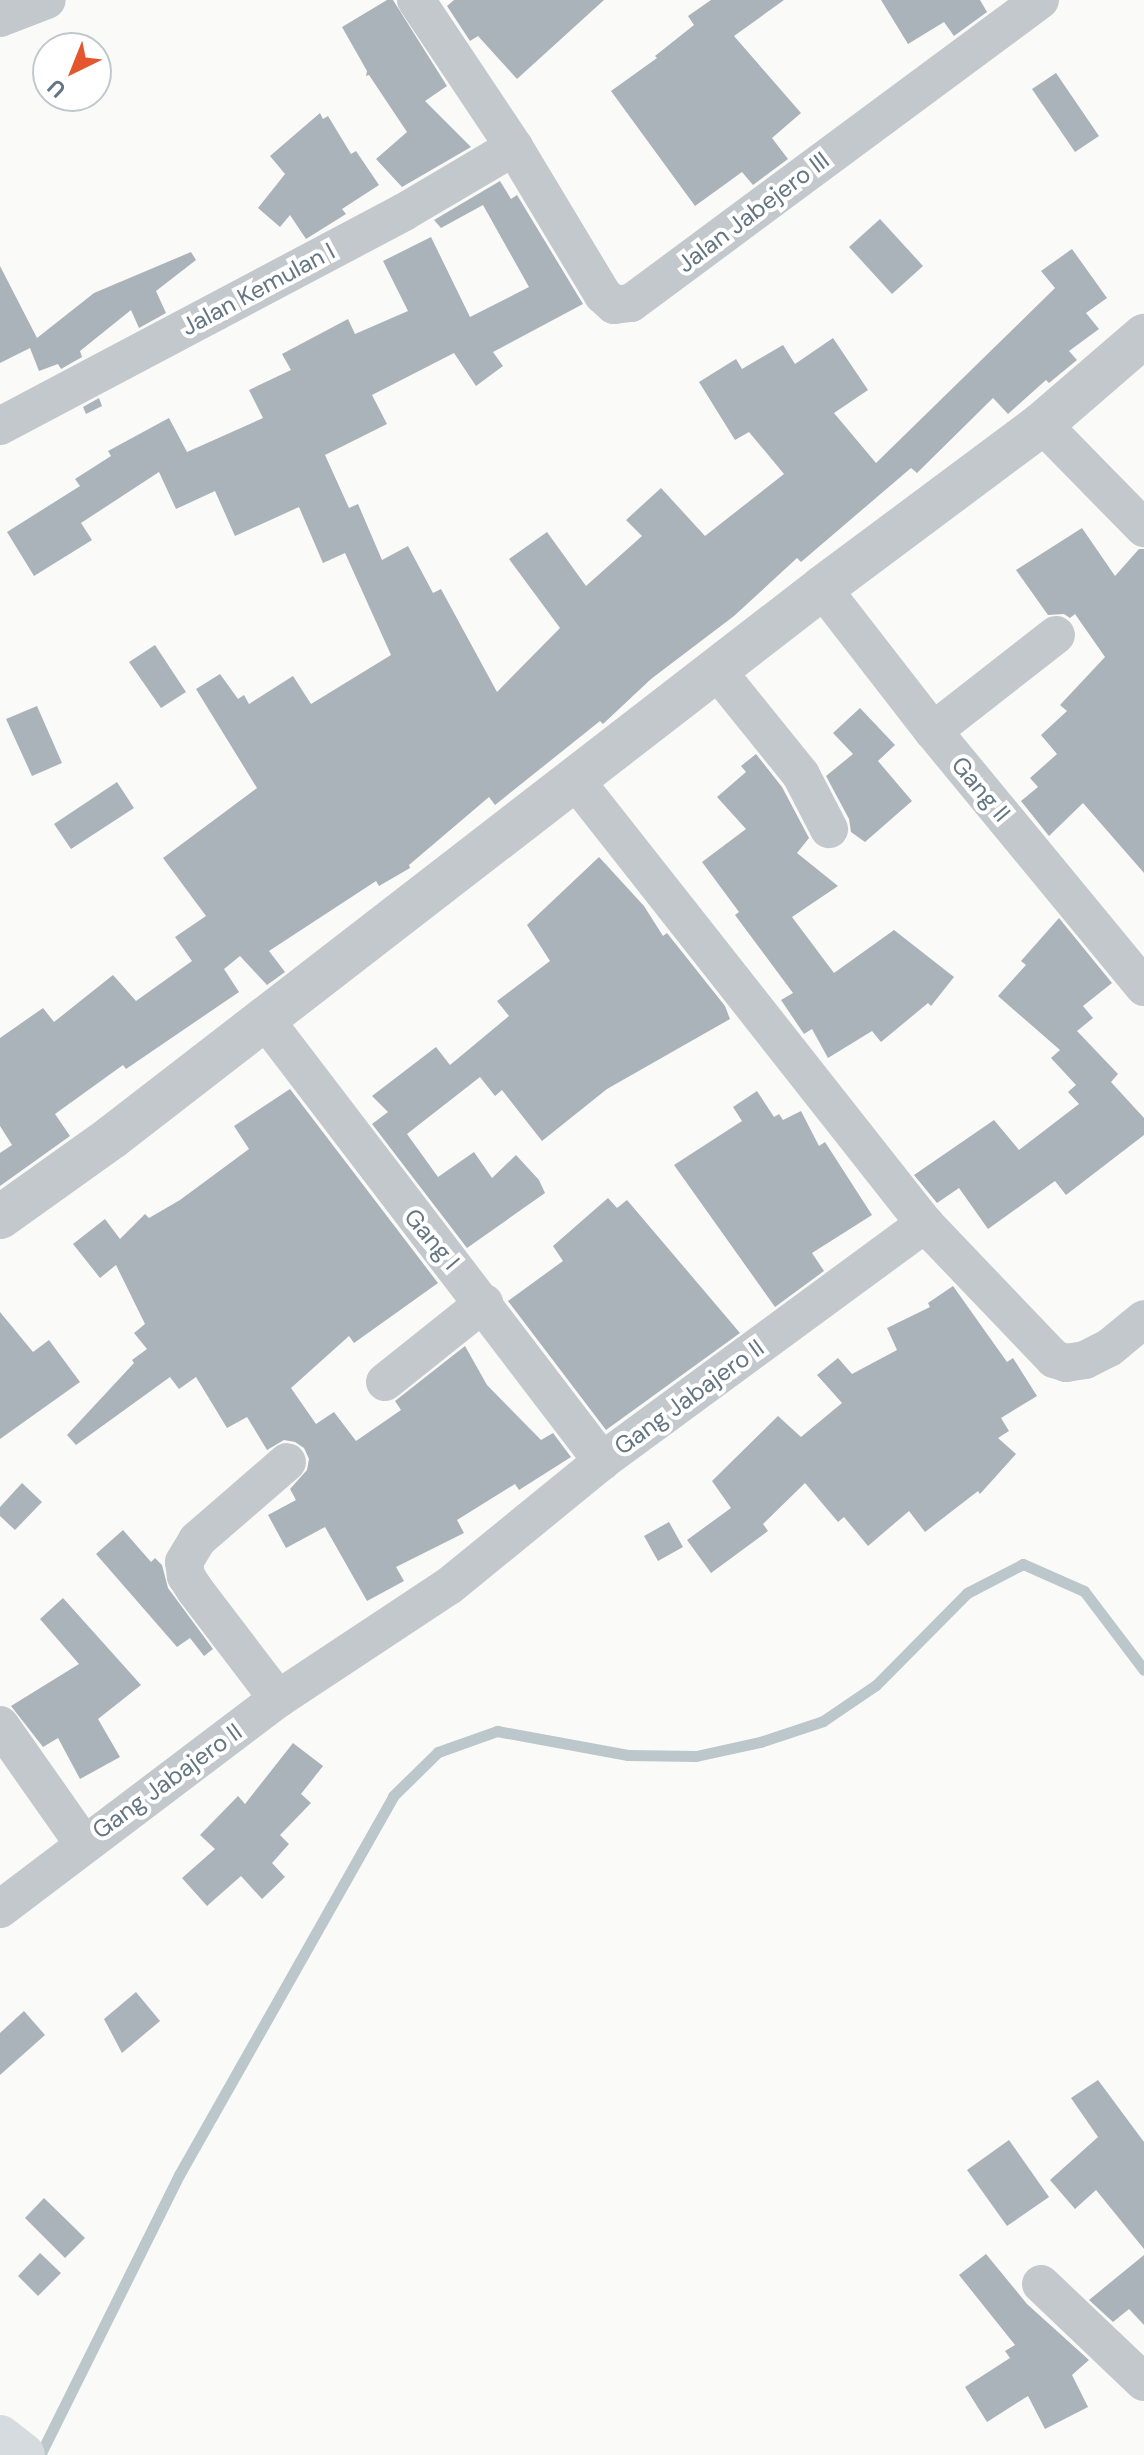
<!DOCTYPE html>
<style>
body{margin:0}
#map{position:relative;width:1144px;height:2455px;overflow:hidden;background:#fafaf8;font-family:"DM Sans",sans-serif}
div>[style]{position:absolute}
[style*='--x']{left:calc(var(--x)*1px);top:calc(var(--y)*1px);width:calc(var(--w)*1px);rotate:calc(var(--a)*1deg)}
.stream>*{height:11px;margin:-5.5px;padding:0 5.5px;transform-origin:5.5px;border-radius:5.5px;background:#bbc7cb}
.building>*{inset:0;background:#aab3b9}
.minor>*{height:38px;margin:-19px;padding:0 19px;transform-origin:19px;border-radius:19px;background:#c3c8cc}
.tertiary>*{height:44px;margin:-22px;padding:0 22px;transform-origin:22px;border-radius:22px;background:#c3c8cc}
.secondary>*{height:44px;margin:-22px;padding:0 22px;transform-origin:22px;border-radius:22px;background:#d6dbdf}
span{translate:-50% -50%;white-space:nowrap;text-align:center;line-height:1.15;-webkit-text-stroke:8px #fff;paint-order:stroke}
.street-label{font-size:24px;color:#657683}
.north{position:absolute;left:32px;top:32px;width:80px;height:80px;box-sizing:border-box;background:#fff;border:2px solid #c1c8cd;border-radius:50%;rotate:223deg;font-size:22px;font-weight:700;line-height:32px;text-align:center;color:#657683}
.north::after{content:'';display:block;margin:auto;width:28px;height:36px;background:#e4572e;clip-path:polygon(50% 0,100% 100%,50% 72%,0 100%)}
</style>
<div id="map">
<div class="stream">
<i style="--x:40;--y:2455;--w:313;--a:-63.6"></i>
<i style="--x:179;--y:2175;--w:435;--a:-60.5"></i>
<i style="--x:393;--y:1796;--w:63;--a:-44.4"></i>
<i style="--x:438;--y:1752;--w:63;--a:-19.6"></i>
<i style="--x:497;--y:1731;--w:133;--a:10.4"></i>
<i style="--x:628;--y:1755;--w:68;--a:0.8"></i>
<i style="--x:696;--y:1756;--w:66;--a:-12.3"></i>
<i style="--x:760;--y:1742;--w:66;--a:-18.4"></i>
<i style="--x:823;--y:1721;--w:64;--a:-34.2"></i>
<i style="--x:876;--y:1685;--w:129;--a:-45.3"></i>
<i style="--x:967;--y:1593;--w:63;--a:-27.4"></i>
<i style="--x:1023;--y:1564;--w:67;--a:23.9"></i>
<i style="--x:1084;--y:1591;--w:99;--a:52.8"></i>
</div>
<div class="building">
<i style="clip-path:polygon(387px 0,393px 0,447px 86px,425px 101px,471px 147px,402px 187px,376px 159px,407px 132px,369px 75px,366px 76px,367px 71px,342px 27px)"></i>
<i style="clip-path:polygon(454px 0,604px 0,517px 79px,478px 36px,470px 41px,447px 6px)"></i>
<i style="clip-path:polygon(711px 0,784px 0,734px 36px,801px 113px,772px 138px,788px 159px,753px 185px,742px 172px,695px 206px,611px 91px,657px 58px,655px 56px,694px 25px,688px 16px)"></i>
<i style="clip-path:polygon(881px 0,980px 0,987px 12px,954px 36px,944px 22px,908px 44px)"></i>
<i style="clip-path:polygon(1056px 73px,1099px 136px,1075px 152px,1032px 89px)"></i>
<i style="clip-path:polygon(320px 113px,323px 119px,328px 116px,351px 154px,356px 151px,379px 185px,342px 209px,346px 214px,306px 239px,290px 215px,280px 227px,258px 208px,285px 174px,270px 156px)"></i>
<i style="clip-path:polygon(500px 181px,511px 199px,517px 195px,583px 304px,493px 352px,503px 366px,476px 386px,454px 353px,372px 395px,387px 424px,325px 455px,349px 508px,358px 504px,382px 560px,408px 546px,433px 593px,441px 589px,497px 692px,560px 628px,509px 559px,547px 532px,586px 586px,642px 536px,626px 520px,661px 488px,705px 536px,784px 474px,749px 432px,735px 440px,699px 382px,736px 359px,742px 369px,783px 345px,795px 364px,833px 338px,868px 390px,834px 413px,876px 463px,1055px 288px,1041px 271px,1072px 249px,1107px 298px,1086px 313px,1099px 329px,1069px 351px,1077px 360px,1049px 383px,1046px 380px,1008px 414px,993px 398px,917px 473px,911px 468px,801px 562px,797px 558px,734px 616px,651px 679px,603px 724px,600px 721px,495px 805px,489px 797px,409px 865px,410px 868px,379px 886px,376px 881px,269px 951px,285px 972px,267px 985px,240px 956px,224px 969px,239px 992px,126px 1069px,123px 1065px,55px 1114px,70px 1136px,0 1186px,0 1153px,12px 1145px,0 1126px,0 1038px,43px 1008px,54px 1022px,113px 975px,136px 1001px,192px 961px,175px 937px,206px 916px,163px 858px,257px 788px,196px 689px,220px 674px,238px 699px,244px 695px,249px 704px,293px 676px,311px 704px,391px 655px,345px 553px,323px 563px,299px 507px,235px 536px,215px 491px,176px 509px,159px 472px,81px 523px,92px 540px,34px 576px,7px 532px,80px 486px,75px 479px,111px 456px,108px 451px,169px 418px,187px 452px,263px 418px,249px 390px,291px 370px,282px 354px,348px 319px,355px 334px,408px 311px,383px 261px,431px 237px,470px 317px,529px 287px,483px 205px,441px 228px,434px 220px)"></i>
<i style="clip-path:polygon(880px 219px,923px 266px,892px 294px,849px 247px)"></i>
<i style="clip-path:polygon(191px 252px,196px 260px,156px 291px,166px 313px,139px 328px,131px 310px,80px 351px,82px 357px,61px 369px,58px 364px,39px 371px,30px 348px,0 363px,0 266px,37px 338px,94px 293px)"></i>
<i style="clip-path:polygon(99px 398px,102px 406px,86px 414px,83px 407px)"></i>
<i style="clip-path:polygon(1082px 528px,1115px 576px,1139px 549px,1144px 549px,1144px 873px,1083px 803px,1049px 836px,1021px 801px,1038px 787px,1030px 778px,1057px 754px,1041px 735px,1067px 711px,1060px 705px,1105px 657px,1075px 614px,1070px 618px,1064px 614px,1048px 615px,1016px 570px)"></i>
<i style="clip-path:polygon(155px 645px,186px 692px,161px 708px,129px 662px)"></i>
<i style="clip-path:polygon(37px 706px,62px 763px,32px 776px,6px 719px)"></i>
<i style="clip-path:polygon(860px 708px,895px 745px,878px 761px,912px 801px,865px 842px,851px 832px,849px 819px,826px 776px,853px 754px,833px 733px)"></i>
<i style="clip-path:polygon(756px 754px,782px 787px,809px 838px,797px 853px,838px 886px,792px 917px,834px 973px,894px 930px,954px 977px,931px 1006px,928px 1003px,881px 1042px,872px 1031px,828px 1058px,812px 1029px,804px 1034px,781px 1000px,793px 993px,735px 915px,739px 912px,702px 862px,746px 829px,717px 797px,746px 772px,741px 766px)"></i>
<i style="clip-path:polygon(117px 782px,134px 808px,71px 849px,54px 824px)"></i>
<i style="clip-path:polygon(599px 857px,644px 906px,663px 936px,667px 933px,725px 1006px,730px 1019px,607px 1089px,542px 1141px,502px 1090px,495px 1096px,480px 1077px,407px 1134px,438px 1177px,474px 1152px,492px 1178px,516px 1155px,539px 1180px,545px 1193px,467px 1248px,372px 1124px,388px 1112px,372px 1096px,436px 1047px,450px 1065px,509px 1016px,497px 1001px,550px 961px,527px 925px)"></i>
<i style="clip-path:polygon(1059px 918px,1112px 983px,1083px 1006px,1093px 1018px,1077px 1031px,1118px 1074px,1111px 1082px,1144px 1118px,1144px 1135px,1066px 1195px,1055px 1181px,988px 1229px,959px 1188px,937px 1203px,914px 1175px,994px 1120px,1019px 1150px,1079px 1104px,1068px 1092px,1076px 1085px,1051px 1058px,1060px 1050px,998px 996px,1026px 965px,1021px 961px)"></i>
<i style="clip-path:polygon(290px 1089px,438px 1283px,354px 1343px,349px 1336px,291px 1388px,316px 1424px,334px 1412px,356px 1441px,401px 1410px,395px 1401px,465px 1346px,487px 1385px,541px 1440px,553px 1433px,571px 1457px,519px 1490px,515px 1484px,457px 1520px,464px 1533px,396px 1567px,404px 1581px,367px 1601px,325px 1527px,286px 1548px,268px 1515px,296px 1500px,290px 1489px,307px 1470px,309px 1459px,304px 1448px,295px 1442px,284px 1440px,267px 1450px,247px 1417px,227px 1428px,196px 1377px,179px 1389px,170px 1377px,76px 1445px,67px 1435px,134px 1363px,132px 1360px,147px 1349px,134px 1333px,145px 1324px,116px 1265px,100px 1278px,73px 1244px,105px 1219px,120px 1239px,145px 1214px,149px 1218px,180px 1200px,249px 1149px,234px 1126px)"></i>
<i style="clip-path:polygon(757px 1091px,774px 1117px,779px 1114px,783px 1120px,801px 1111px,819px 1146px,825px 1142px,872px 1215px,812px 1253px,824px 1271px,775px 1307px,674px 1165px,742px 1121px,733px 1107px)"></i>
<i style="clip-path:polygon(608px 1198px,617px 1208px,627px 1200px,740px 1333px,606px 1430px,508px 1301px,563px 1261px,553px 1246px)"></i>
<i style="clip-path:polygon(953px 1286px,1007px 1362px,1013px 1358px,1037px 1396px,1001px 1418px,1009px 1431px,998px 1438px,1016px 1454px,980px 1494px,978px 1491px,925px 1532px,909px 1511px,868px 1546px,844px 1517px,838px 1522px,805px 1483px,763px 1524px,768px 1531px,711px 1573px,687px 1540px,731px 1508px,712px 1481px,778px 1416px,801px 1437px,842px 1403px,817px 1375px,838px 1358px,852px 1374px,897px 1350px,887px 1328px,930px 1307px,928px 1303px)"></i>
<i style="clip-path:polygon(0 1312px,33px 1352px,49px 1340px,80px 1382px,0 1439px)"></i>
<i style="clip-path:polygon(22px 1483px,42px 1502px,15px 1530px,0 1516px,0 1507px)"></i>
<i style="clip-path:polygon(669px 1522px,683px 1547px,658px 1561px,644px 1536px)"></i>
<i style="clip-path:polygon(123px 1530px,151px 1562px,155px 1558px,162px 1565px,168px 1588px,213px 1649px,204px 1656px,190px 1638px,177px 1647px,96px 1554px)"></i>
<i style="clip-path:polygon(63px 1598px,141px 1685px,98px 1719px,120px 1757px,80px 1779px,58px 1738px,43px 1747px,11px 1706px,79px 1664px,40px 1619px)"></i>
<i style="clip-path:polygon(293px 1743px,323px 1766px,301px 1794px,311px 1803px,280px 1835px,289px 1844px,272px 1863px,285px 1877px,262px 1899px,241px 1876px,207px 1906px,182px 1878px,215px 1849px,200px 1835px,238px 1796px,245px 1804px)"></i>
<i style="clip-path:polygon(136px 1992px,160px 2021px,122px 2053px,104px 2019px)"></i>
<i style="clip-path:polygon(24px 2011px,45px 2035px,0 2075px,0 2033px)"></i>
<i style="clip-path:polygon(1098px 2080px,1144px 2142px,1144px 2249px,1096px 2190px,1075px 2209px,1050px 2180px,1098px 2137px,1071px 2098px)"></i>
<i style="clip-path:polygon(1009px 2140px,1049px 2197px,1007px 2226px,967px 2170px)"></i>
<i style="clip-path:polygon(44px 2198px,85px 2238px,65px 2258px,25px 2218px)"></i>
<i style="clip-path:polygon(40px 2253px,61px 2273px,38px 2296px,18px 2276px)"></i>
<i style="clip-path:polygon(986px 2254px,1027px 2304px,1089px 2360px,1072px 2375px,1088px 2407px,1045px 2429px,1028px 2396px,987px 2422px,965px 2387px,1010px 2358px,1005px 2351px,1015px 2345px,959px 2275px)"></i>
<i style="clip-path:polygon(1144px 2255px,1144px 2325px,1129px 2309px,1113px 2322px,1089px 2300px)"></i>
</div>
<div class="minor">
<i style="--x:416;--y:0;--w:177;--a:56.3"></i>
<i style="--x:514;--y:147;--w:173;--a:59"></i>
<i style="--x:603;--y:295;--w:15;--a:42"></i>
<i style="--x:614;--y:305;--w:17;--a:-7"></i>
<i style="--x:631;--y:303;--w:509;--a:-36.53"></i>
<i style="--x:0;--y:18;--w:50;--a:-21"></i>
<i style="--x:1042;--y:424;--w:146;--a:45.6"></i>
<i style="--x:0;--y:426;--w:457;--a:-27.9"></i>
<i style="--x:404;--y:212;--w:128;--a:-30.6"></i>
<i style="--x:822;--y:588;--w:181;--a:52.2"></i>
<i style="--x:933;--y:731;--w:332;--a:50.5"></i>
<i style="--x:718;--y:672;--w:132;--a:51.1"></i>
<i style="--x:801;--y:775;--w:61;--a:62.6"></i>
<i style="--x:933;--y:731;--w:156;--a:-38"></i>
<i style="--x:263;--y:1017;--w:559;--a:52.64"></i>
<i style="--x:925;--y:1224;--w:187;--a:46.3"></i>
<i style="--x:1054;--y:1359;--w:13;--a:18"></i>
<i style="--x:1066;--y:1363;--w:19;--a:-9"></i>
<i style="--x:1085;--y:1360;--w:27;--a:-27"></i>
<i style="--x:1109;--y:1348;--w:45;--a:-39.6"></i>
<i style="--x:385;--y:1382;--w:127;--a:-38.6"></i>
<i style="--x:278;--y:1699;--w:137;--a:-127.3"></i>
<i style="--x:195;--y:1590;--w:17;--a:-123"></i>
<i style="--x:186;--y:1576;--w:14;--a:-98"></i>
<i style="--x:184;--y:1562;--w:26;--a:-59"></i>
<i style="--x:197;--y:1540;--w:119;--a:-40.9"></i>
<i style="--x:0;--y:1725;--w:144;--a:54.9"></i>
<i style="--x:0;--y:1909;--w:348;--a:-37.1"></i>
<i style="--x:278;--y:1699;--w:205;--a:-33.5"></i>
<i style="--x:449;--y:1586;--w:198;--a:-39.2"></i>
<i style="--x:602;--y:1461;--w:401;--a:-36.3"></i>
<i style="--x:925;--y:1224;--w:565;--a:-128.25"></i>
<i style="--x:1041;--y:2284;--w:142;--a:43.6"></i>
</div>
<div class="tertiary">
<i style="--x:0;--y:1217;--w:138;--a:-35.5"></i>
<i style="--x:112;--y:1137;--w:897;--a:-37.71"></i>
<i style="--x:822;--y:588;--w:274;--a:-36.7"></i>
<i style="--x:1042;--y:424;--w:135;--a:-40.8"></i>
</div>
<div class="secondary">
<i style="--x:0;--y:2437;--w:29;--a:38"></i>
</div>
<div class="street-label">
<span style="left:753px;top:212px;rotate:-37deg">Jalan Jabejero III</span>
<span style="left:258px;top:289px;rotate:-28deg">Jalan Kemulan I</span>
<span style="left:981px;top:789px;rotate:50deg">Gang II</span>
<span style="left:432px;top:1239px;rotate:50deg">Gang I</span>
<span style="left:689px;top:1397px;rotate:-36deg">Gang Jabajero II</span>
<span style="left:167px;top:1781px;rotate:-36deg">Gang Jabajero II</span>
</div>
<div class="north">U</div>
</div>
